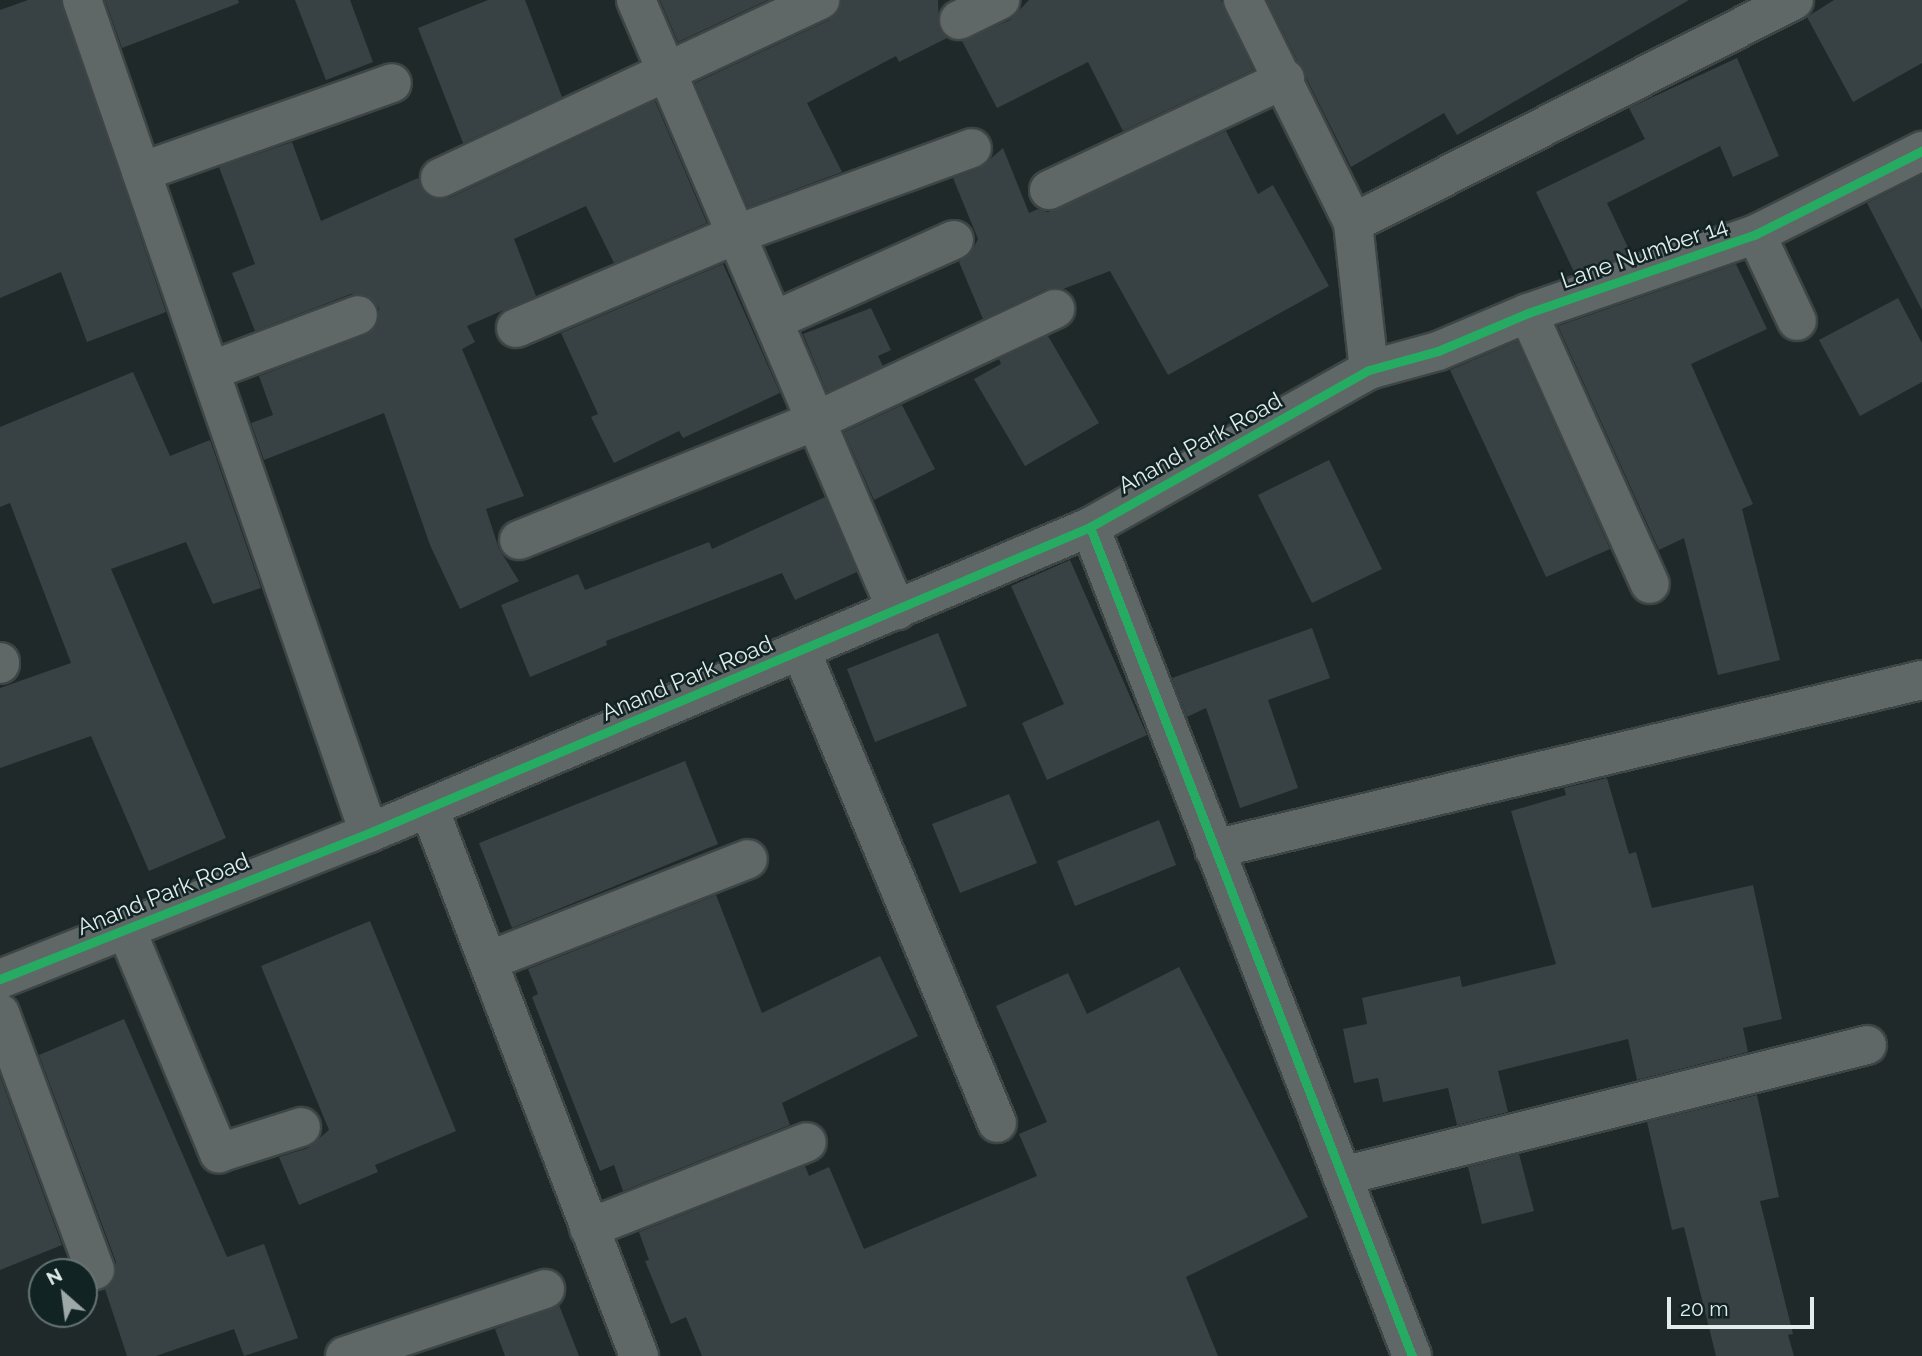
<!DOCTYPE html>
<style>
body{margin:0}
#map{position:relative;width:1922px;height:1356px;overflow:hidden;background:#202929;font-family:Raleway,sans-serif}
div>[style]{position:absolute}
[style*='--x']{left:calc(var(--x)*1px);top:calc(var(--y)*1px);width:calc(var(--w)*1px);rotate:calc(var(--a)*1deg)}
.building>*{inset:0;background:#384244}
.roads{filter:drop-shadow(2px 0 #3d4545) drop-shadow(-2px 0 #3d4545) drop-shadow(0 2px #3d4545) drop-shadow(0 -2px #3d4545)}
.street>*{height:38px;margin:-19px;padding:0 19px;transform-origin:19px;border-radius:19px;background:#606767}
.cycleway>*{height:9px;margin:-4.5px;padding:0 4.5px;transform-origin:4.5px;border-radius:4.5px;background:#26ab63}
span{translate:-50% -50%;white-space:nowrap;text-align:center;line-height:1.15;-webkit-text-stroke:5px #122323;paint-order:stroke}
.street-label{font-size:23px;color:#e1eceb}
.north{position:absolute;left:28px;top:1258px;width:70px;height:70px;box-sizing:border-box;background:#122323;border:2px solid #657373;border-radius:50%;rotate:332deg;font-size:19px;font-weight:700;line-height:28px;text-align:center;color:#e1eceb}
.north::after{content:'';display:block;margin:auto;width:24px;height:32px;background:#9da8a7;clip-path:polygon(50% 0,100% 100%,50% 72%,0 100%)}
.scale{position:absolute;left:1667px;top:1297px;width:147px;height:32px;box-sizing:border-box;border:4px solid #e1eceb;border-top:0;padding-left:9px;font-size:21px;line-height:24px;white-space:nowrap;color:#e1eceb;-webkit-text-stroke:5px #122323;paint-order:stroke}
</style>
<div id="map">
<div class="building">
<i style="clip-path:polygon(28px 0,61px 0,166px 312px,87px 342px,61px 272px,0 298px,0 10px)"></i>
<i style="clip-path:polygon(105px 0,238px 0,239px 3px,122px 48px)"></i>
<i style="clip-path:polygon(295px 0,350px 0,373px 62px,326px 80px)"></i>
<i style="clip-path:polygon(488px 0,525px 0,562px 97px,463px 143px,418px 28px)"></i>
<i style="clip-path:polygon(660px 0,768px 0,678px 42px)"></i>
<i style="clip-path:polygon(842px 0,938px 0,939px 29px,947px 38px,899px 62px,896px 56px,807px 103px,842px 172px,748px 207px,695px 83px,829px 20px)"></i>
<i style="clip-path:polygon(1029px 0,1221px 0,1253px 70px,1123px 131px,1088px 62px,997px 108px,962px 41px,1010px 20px)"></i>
<i style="clip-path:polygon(1267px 0,1689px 0,1457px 135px,1444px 113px,1351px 167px)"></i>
<i style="clip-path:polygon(1834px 0,1922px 0,1922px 63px,1853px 102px,1807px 17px)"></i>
<i style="clip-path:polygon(1737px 58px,1779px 156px,1733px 177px,1720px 146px,1607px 203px,1631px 254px,1575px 274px,1536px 192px,1645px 139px,1629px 108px)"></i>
<i style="clip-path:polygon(655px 101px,707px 223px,614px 263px,586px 206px,514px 239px,536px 296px,467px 326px,475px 342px,462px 349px,524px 496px,486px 509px,499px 549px,519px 581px,460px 609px,430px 545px,384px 413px,264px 460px,251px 423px,273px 415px,259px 376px,366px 335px,379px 319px,379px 308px,371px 298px,351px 294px,255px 331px,232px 273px,255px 264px,219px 167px,292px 142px,321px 221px,418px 178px,428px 196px,449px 198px)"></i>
<i style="clip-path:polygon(1226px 131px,1258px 194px,1273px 185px,1329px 286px,1168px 375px,1110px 271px,1063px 289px,1046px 289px,983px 319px,959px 262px,971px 253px,978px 239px,953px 178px,980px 168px,1003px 148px,1029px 213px,1038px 209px,1048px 212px)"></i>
<i style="clip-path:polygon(1922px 175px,1922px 310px,1867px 203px)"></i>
<i style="clip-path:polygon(723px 264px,780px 393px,683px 438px,679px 431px,614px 463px,591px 417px,598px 414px,561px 333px)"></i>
<i style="clip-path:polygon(1736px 264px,1767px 329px,1691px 364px,1753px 504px,1742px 509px,1780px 660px,1718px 675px,1684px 538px,1659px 550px,1558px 326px)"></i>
<i style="clip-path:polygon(1898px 298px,1922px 343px,1922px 382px,1860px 416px,1819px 340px)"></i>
<i style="clip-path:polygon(871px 308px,891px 350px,878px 356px,883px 366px,827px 392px,803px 334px)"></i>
<i style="clip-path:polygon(1048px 336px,1099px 423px,1025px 466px,974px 379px,1001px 364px,999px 359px)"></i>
<i style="clip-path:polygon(1517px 341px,1610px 549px,1546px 577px,1450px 370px)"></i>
<i style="clip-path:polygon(133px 372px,170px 456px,210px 440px,261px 588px,213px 604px,186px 542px,111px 569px,226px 838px,149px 871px,91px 736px,0 768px,0 688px,71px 663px,10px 503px,0 507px,0 427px)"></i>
<i style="clip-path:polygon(902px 405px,935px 469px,874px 500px,844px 432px)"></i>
<i style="clip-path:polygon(1329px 460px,1382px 569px,1312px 603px,1258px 495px)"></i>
<i style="clip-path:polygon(825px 497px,857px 572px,795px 600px,782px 573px,606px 641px,607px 645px,530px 677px,501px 605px,578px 574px,585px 590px,709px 542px,712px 549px)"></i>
<i style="clip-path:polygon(1070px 560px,1147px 735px,1047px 780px,1022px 723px,1064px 704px,1011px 586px)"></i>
<i style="clip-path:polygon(1312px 628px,1330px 678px,1268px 700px,1298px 788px,1240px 808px,1206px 708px,1187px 717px,1172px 678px)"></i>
<i style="clip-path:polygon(938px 633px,967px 706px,875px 742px,847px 669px)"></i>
<i style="clip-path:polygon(685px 761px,718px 844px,512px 928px,479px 843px)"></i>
<i style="clip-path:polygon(1607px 778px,1629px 854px,1636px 852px,1652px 908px,1753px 885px,1782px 1019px,1743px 1028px,1748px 1052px,1637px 1080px,1628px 1039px,1498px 1071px,1508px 1112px,1457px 1125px,1448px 1088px,1383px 1102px,1378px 1078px,1354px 1083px,1343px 1029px,1367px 1024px,1362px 998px,1460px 976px,1462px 987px,1556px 964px,1511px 811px,1566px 795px,1564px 788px)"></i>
<i style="clip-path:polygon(1009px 794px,1037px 863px,960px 893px,932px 824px)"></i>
<i style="clip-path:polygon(1159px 820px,1176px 865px,1075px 906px,1057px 861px)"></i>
<i style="clip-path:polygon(716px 895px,762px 1013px,880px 956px,918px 1036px,782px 1103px,790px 1125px,623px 1191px,614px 1165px,600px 1171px,532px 997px,538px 994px,528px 969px)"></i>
<i style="clip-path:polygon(370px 921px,456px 1131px,375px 1165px,378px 1172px,299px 1205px,279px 1157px,308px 1148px,329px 1130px,261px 966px)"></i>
<i style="clip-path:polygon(1179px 967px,1308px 1217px,1186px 1277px,1218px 1356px,702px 1356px,686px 1317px,671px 1324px,645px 1261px,649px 1260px,639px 1232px,805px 1166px,809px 1176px,829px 1167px,864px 1249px,1037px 1176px,1019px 1134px,1047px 1122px,996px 1006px,1068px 973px,1087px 1014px)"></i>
<i style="clip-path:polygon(124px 1019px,227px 1257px,264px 1244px,298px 1338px,244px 1356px,234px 1329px,156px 1356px,127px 1356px,105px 1289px,116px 1274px,116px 1262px,39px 1055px)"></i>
<i style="clip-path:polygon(0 1076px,62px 1245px,0 1270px)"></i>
<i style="clip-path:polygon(1757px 1095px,1779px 1197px,1760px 1201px,1793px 1334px,1788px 1335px,1794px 1356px,1716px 1356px,1684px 1227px,1672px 1230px,1647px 1122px)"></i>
<i style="clip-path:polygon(1519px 1154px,1534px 1211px,1482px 1224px,1468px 1167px)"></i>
<i style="clip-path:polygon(559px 1305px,579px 1356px,505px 1356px,495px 1329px)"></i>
</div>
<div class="roads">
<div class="street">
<i style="--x:82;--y:0;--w:881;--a:70.99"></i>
<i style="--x:636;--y:0;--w:664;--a:66.87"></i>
<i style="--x:1243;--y:0;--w:249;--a:63.7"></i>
<i style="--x:1353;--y:223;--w:148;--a:83.8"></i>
<i style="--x:959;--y:20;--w:46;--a:-26"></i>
<i style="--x:141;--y:172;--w:266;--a:-19.5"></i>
<i style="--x:440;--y:178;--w:420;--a:-25.1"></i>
<i style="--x:1049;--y:190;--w:261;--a:-25.2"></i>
<i style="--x:1353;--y:223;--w:494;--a:-26.8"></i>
<i style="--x:1756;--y:234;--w:96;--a:64.8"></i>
<i style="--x:1528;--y:313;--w:297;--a:65.8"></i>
<i style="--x:775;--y:320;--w:196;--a:-24.1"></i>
<i style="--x:516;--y:328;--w:240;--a:-23"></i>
<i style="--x:737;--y:234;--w:250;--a:-20.1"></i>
<i style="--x:210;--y:371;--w:158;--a:-20.7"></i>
<i style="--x:1090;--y:527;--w:889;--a:68.77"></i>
<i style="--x:519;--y:540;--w:322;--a:-21.9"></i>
<i style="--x:818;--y:420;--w:262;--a:-25.1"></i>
<i style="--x:801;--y:651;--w:511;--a:67.45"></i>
<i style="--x:0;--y:662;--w:2;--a:90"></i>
<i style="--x:429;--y:808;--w:587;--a:69.03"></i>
<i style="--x:1214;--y:849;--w:728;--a:-13.43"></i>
<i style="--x:126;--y:929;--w:243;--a:67.5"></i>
<i style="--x:219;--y:1153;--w:86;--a:-17.6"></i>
<i style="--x:488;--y:961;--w:279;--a:-21.4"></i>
<i style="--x:0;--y:979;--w:397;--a:-21.6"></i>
<i style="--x:369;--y:833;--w:783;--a:-23"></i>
<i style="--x:1090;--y:527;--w:320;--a:-29.4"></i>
<i style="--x:1369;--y:370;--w:72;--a:-15.4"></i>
<i style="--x:1438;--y:351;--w:98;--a:-22.9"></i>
<i style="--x:1528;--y:313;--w:241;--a:-19.1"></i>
<i style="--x:1756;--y:234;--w:186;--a:-26.6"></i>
<i style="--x:0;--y:1013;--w:274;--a:69.7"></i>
<i style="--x:1342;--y:1176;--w:541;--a:-14.01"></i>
<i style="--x:589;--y:1228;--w:234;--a:-21.5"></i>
<i style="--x:345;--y:1356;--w:211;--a:-18.5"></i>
</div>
</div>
<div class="cycleway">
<i style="--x:1090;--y:527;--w:889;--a:68.77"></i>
<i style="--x:0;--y:979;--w:397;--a:-21.6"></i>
<i style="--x:369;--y:833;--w:783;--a:-23"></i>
<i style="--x:1090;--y:527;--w:320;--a:-29.4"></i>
<i style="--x:1369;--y:370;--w:72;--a:-15.4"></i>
<i style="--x:1438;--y:351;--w:98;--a:-22.9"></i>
<i style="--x:1528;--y:313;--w:241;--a:-19.1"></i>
<i style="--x:1756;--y:234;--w:186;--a:-26.6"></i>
</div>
<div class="street-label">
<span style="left:1644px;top:253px;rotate:-19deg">Lane Number 14</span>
<span style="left:1200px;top:443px;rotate:-29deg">Anand Park Road</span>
<span style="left:687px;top:678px;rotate:-23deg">Anand Park Road</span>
<span style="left:163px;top:894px;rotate:-22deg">Anand Park Road</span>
</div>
<div class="north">N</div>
<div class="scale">20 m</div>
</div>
